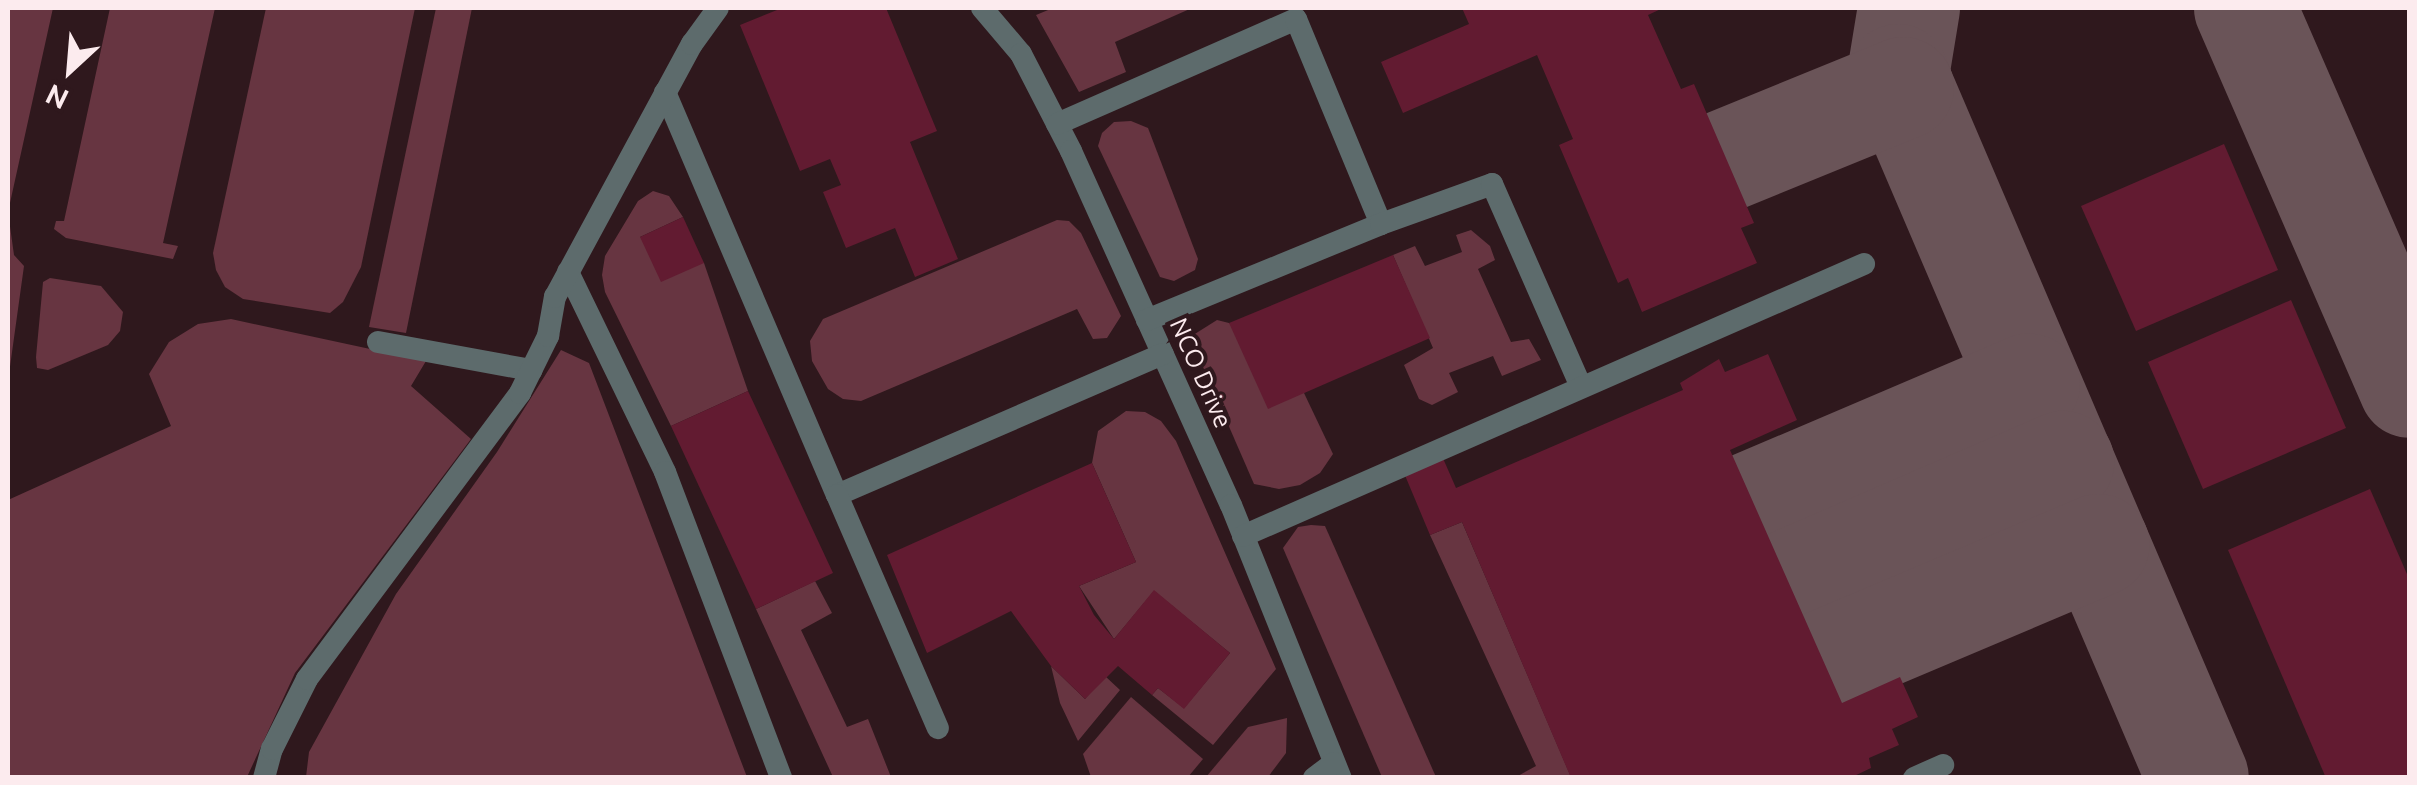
<!DOCTYPE html>
<style>
body{margin:0}
#map{position:relative;width:2417px;height:785px;overflow:hidden;background:#2f181d;font-family:Ubuntu,sans-serif}
div>[style]{position:absolute}
[style*='--x']{left:calc(var(--x)*1px);top:calc(var(--y)*1px);width:calc(var(--w)*1px);rotate:calc(var(--a)*1deg)}
.green>*{inset:0;background:#673541}
.taxiway>*{height:102px;margin:-51px;padding:0 51px;transform-origin:51px;border-radius:51px;background:#6a5458}
.building>*{inset:0;background:#621b31}
.service>*{height:22px;margin:-11px;padding:0 11px;transform-origin:11px;border-radius:11px;background:#5d6b6c}
span{translate:-50% -50%;white-space:nowrap;text-align:center;line-height:1.15;-webkit-text-stroke:8px #2f181d;paint-order:stroke}
.street-label{font-size:25px;color:#fcebee}
.frame{position:absolute;inset:0;border:10px solid #fcebee;pointer-events:none}
.north{position:absolute;left:20px;top:20px;width:100px;height:100px;-webkit-text-stroke:8px #2f181d;paint-order:stroke;rotate:206deg;font-size:28px;font-weight:700;line-height:40px;text-align:center;color:#fcebee}
.north::after{content:'';display:block;margin:auto;width:35px;height:45px;background:#fcebee;clip-path:polygon(50% 0,100% 100%,50% 72%,0 100%)}
</style>
<div id="map">
<div class="green">
<i style="clip-path:polygon(8px 8px,53px 8px,8px 212px,14px 255px,24px 266px,8px 381px)"></i>
<i style="clip-path:polygon(110px 8px,215px 8px,163px 243px,178px 246px,173px 259px,66px 238px,54px 229px,56px 221px,64px 221px)"></i>
<i style="clip-path:polygon(266px 8px,415px 8px,361px 267px,343px 302px,330px 313px,243px 299px,225px 287px,216px 270px,213px 253px)"></i>
<i style="clip-path:polygon(436px 8px,472px 8px,406px 333px,369px 327px)"></i>
<i style="clip-path:polygon(1053px 8px,1192px 8px,1115px 42px,1126px 72px,1079px 92px,1036px 15px)"></i>
<i style="clip-path:polygon(1131px 121px,1148px 128px,1198px 259px,1195px 270px,1174px 281px,1160px 277px,1098px 146px,1102px 133px,1114px 122px)"></i>
<i style="clip-path:polygon(653px 191px,669px 196px,683px 217px,640px 237px,704px 263px,748px 391px,671px 426px,605px 292px,602px 275px,605px 256px,638px 201px)"></i>
<i style="clip-path:polygon(1057px 220px,1069px 221px,1081px 233px,1121px 316px,1107px 338px,1093px 339px,1077px 309px,861px 401px,843px 399px,828px 389px,812px 361px,810px 341px,823px 319px)"></i>
<i style="clip-path:polygon(1471px 230px,1490px 246px,1495px 260px,1478px 269px,1511px 342px,1529px 339px,1541px 360px,1502px 376px,1493px 356px,1449px 373px,1458px 392px,1432px 405px,1419px 399px,1404px 365px,1433px 348px,1393px 255px,1415px 246px,1425px 266px,1462px 252px,1456px 235px)"></i>
<i style="clip-path:polygon(50px 278px,101px 286px,123px 312px,120px 331px,108px 345px,48px 370px,37px 368px,36px 357px,43px 282px)"></i>
<i style="clip-path:polygon(231px 319px,426px 361px,411px 386px,471px 439px,295px 673px,247px 777px,8px 777px,8px 500px,171px 426px,149px 374px,169px 342px,198px 324px)"></i>
<i style="clip-path:polygon(1217px 320px,1229px 323px,1304px 393px,1333px 454px,1320px 473px,1300px 485px,1279px 489px,1254px 484px,1190px 337px)"></i>
<i style="clip-path:polygon(561px 350px,589px 363px,747px 777px,306px 777px,309px 752px,396px 594px,497px 452px)"></i>
<i style="clip-path:polygon(1126px 411px,1145px 412px,1161px 421px,1176px 441px,1276px 669px,1213px 745px,1152px 695px,1158px 688px,1184px 708px,1230px 653px,1154px 591px,1114px 639px,1079px 586px,1136px 562px,1092px 463px,1098px 431px)"></i>
<i style="clip-path:polygon(1462px 522px,1571px 777px,1516px 777px,1536px 766px,1430px 535px)"></i>
<i style="clip-path:polygon(1311px 525px,1325px 526px,1436px 777px,1382px 777px,1283px 548px,1298px 527px)"></i>
<i style="clip-path:polygon(815px 581px,832px 613px,801px 630px,847px 727px,868px 719px,891px 777px,833px 777px,756px 609px)"></i>
<i style="clip-path:polygon(1051px 666px,1085px 699px,1105px 676px,1120px 690px,1078px 741px,1060px 703px)"></i>
<i style="clip-path:polygon(1131px 697px,1203px 759px,1188px 777px,1091px 777px,1083px 754px)"></i>
<i style="clip-path:polygon(1287px 718px,1286px 753px,1268px 777px,1206px 777px,1248px 727px)"></i>
</div>
<div class="taxiway">
<i style="--x:1909;--y:8;--w:68;--a:99.3"></i>
<i style="--x:1898;--y:75;--w:14;--a:69"></i>
<i style="--x:1903;--y:88;--w:750;--a:66.85"></i>
<i style="--x:2245;--y:8;--w:413;--a:66.5"></i>
<i style="--x:1727;--y:160;--w:190;--a:-22.2"></i>
<i style="--x:1753;--y:502;--w:300;--a:-23.1"></i>
<i style="--x:1788;--y:581;--w:300;--a:-23.4"></i>
<i style="--x:1824;--y:661;--w:298;--a:-22.9"></i>
</div>
<div class="building">
<i style="clip-path:polygon(782px 8px,886px 8px,937px 131px,910px 142px,958px 259px,915px 277px,895px 228px,846px 248px,823px 192px,841px 185px,830px 159px,800px 171px,740px 25px)"></i>
<i style="clip-path:polygon(1462px 8px,1663px 8px,1648px 15px,1681px 89px,1694px 84px,1754px 223px,1741px 228px,1757px 263px,1642px 312px,1628px 278px,1618px 283px,1559px 145px,1573px 139px,1537px 55px,1403px 113px,1381px 62px,1469px 24px)"></i>
<i style="clip-path:polygon(2224px 144px,2278px 270px,2136px 331px,2081px 206px)"></i>
<i style="clip-path:polygon(683px 217px,704px 263px,661px 282px,640px 237px)"></i>
<i style="clip-path:polygon(1393px 255px,1430px 338px,1268px 409px,1229px 323px)"></i>
<i style="clip-path:polygon(2291px 300px,2346px 428px,2203px 489px,2148px 362px)"></i>
<i style="clip-path:polygon(1768px 354px,1797px 420px,1730px 450px,1842px 703px,1900px 677px,1918px 717px,1892px 729px,1899px 745px,1869px 758px,1871px 768px,1850px 778px,1571px 778px,1462px 522px,1430px 535px,1404px 473px,1442px 456px,1456px 488px,1683px 390px,1680px 383px,1719px 359px,1725px 372px)"></i>
<i style="clip-path:polygon(748px 391px,833px 573px,756px 609px,671px 426px)"></i>
<i style="clip-path:polygon(1092px 463px,1136px 562px,1079px 586px,1094px 615px,1114px 639px,1154px 590px,1230px 653px,1184px 709px,1158px 688px,1152px 695px,1118px 666px,1085px 699px,1051px 666px,1011px 611px,927px 653px,887px 555px)"></i>
<i style="clip-path:polygon(2370px 489px,2410px 581px,2410px 778px,2326px 778px,2228px 550px)"></i>
</div>
<div class="service">
<i style="--x:982;--y:8;--w:60;--a:49.7"></i>
<i style="--x:1021;--y:54;--w:109;--a:62.7"></i>
<i style="--x:1071;--y:151;--w:388;--a:65.7"></i>
<i style="--x:1231;--y:505;--w:294;--a:68.1"></i>
<i style="--x:665;--y:92;--w:438;--a:66.9"></i>
<i style="--x:837;--y:495;--w:355;--a:-23.4"></i>
<i style="--x:1057;--y:124;--w:261;--a:-23.7"></i>
<i style="--x:1296;--y:19;--w:222;--a:67.5"></i>
<i style="--x:1381;--y:224;--w:253;--a:157.7"></i>
<i style="--x:1381;--y:224;--w:118;--a:-19.8"></i>
<i style="--x:1492;--y:184;--w:222;--a:66.3"></i>
<i style="--x:568;--y:272;--w:222;--a:64.1"></i>
<i style="--x:665;--y:472;--w:327;--a:69.2"></i>
<i style="--x:378;--y:342;--w:156;--a:10.4"></i>
<i style="--x:837;--y:495;--w:254;--a:66.6"></i>
<i style="--x:1243;--y:536;--w:678;--a:-23.65"></i>
<i style="--x:264;--y:778;--w:30;--a:-75"></i>
<i style="--x:272;--y:749;--w:78;--a:-63.4"></i>
<i style="--x:307;--y:679;--w:357;--a:-53.3"></i>
<i style="--x:520;--y:393;--w:64;--a:-63.8"></i>
<i style="--x:548;--y:336;--w:40;--a:-80"></i>
<i style="--x:555;--y:297;--w:288;--a:-61.6"></i>
<i style="--x:692;--y:44;--w:44;--a:-54.2"></i>
<i style="--x:1314;--y:778;--w:25;--a:-37"></i>
<i style="--x:1914;--y:778;--w:32;--a:-24"></i>
</div>
<div class="street-label">
<span style="left:1201px;top:373px;rotate:66deg">NCO Drive</span>
</div>
<div class="frame"></div>
<div class="north">N</div>
</div>
